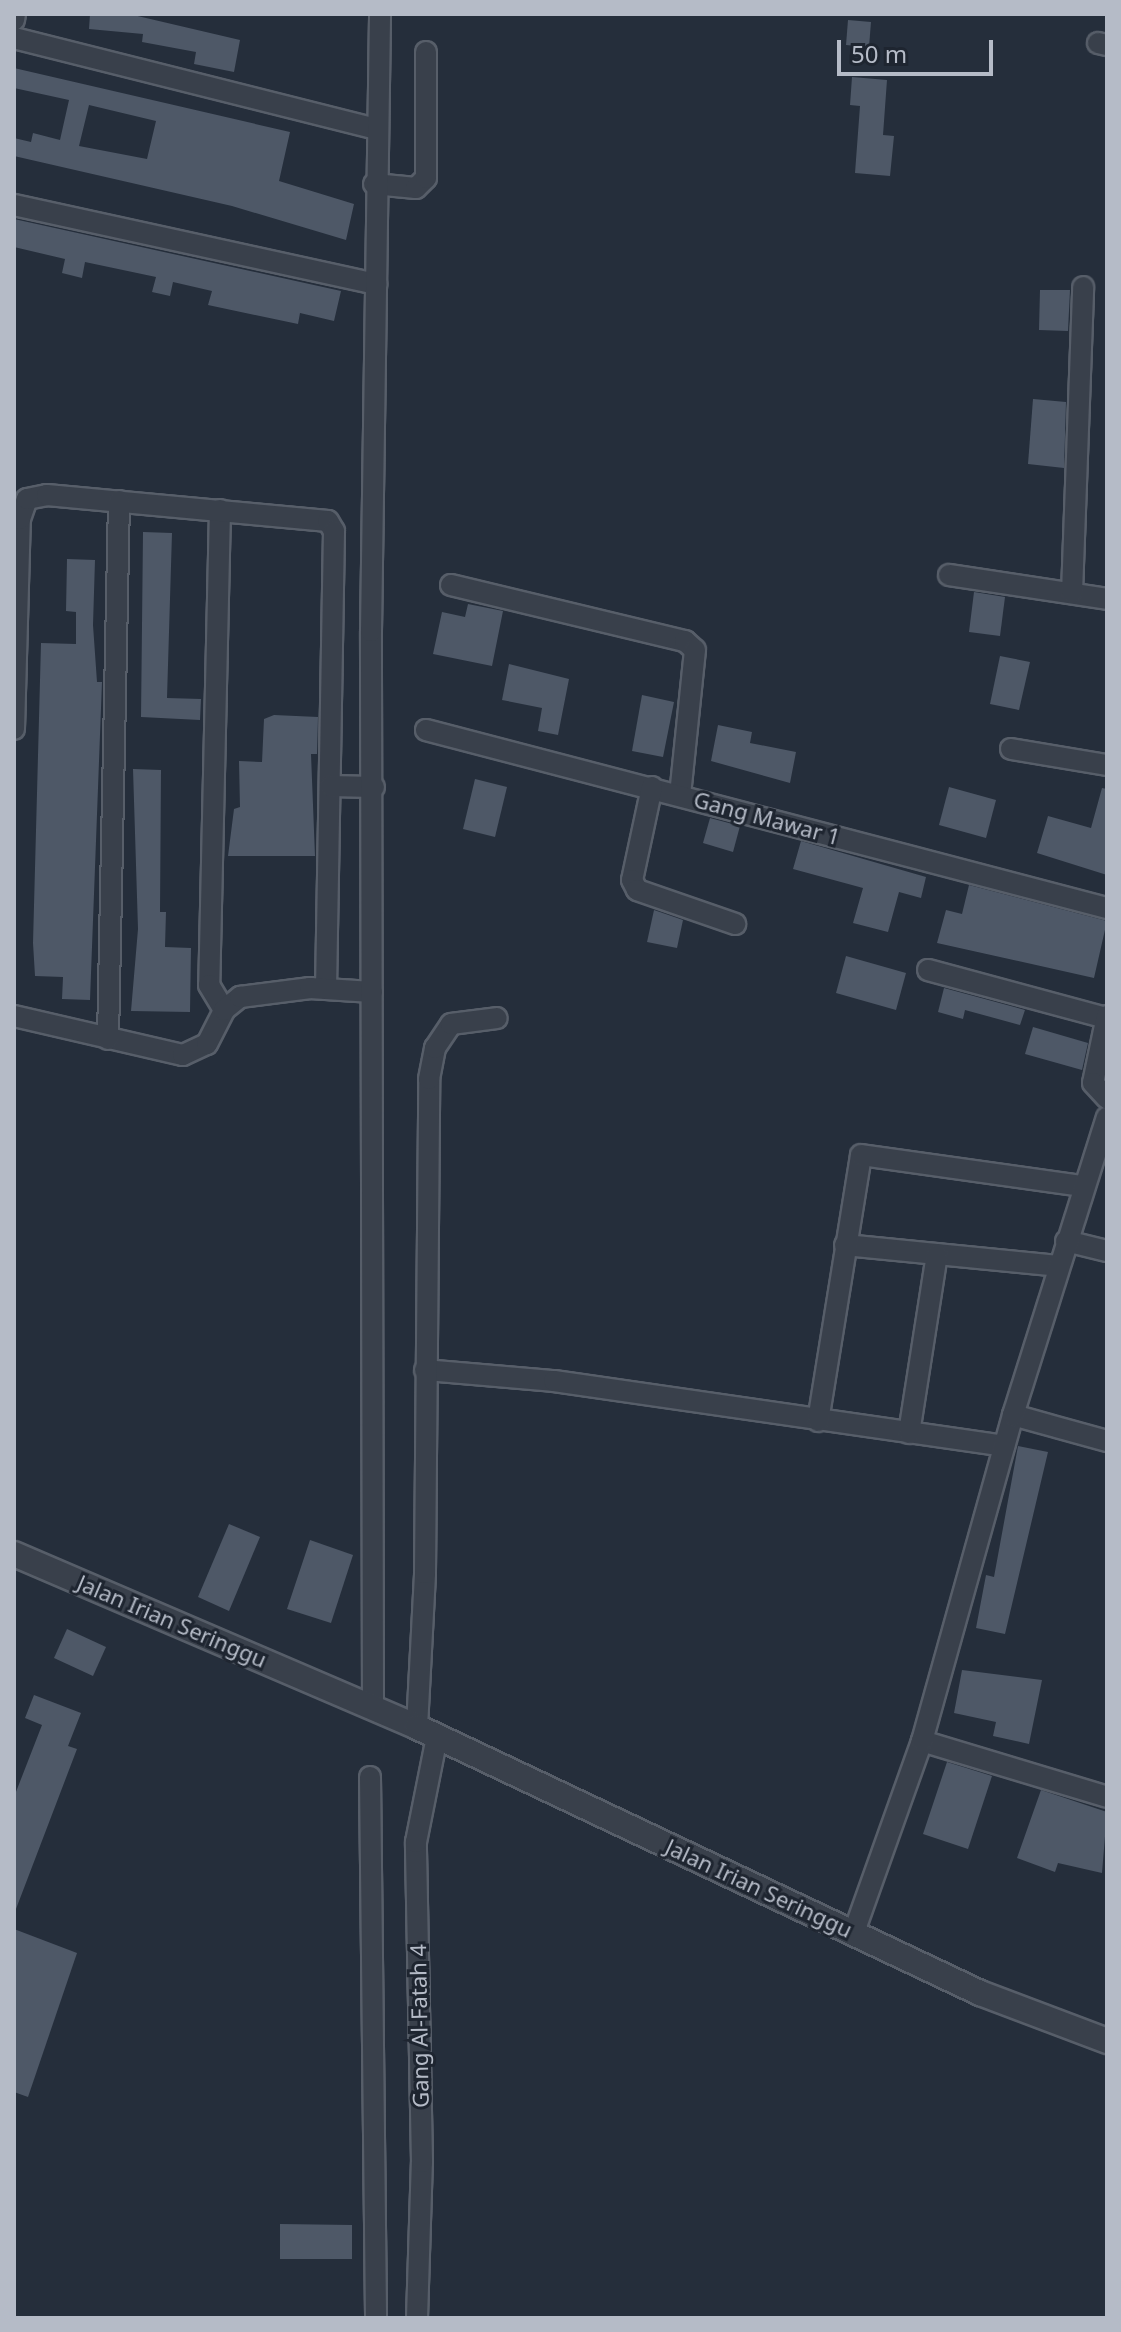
<!DOCTYPE html>
<style>
body{margin:0}
#map{position:relative;width:1121px;height:2332px;overflow:hidden;background:#252e3b;font-family:"Noto Sans",sans-serif}
div>[style]{position:absolute}
[style*='--x']{left:calc(var(--x)*1px);top:calc(var(--y)*1px);width:calc(var(--w)*1px);rotate:calc(var(--a)*1deg)}
.building>*{inset:0;background:#4e5867}
.roads{filter:drop-shadow(2px 0 #575e69) drop-shadow(-2px 0 #575e69) drop-shadow(0 2px #575e69) drop-shadow(0 -2px #575e69)}
.minor>*{height:20px;margin:-10px;padding:0 10px;transform-origin:10px;border-radius:10px;background:#39404b}
.tertiary>*{height:24px;margin:-12px;padding:0 12px;transform-origin:12px;border-radius:12px;background:#39404b}
span{translate:-50% -50%;white-space:nowrap;text-align:center;line-height:1.15;-webkit-text-stroke:6px #1e2530;paint-order:stroke}
.street-label{font-size:22px;color:#b5bbc7}
.frame{position:absolute;inset:0;border:16px solid #b5bbc7;pointer-events:none}
.scale{position:absolute;left:837px;top:40px;width:156px;height:36px;box-sizing:border-box;border:4px solid #b5bbc7;border-top:0;padding-left:10px;font-size:24px;line-height:28px;white-space:nowrap;color:#b5bbc7;-webkit-text-stroke:6px #1e2530;paint-order:stroke}
</style>
<div id="map">
<div class="building">
<i style="clip-path:polygon(90px 14px,129px 14px,240px 40px,234px 72px,194px 64px,196px 52px,142px 42px,143px 34px,89px 29px)"></i>
<i style="clip-path:polygon(848px 20px,871px 22px,869px 47px,846px 45px)"></i>
<i style="clip-path:polygon(evenodd,14px 68px,290px 132px,279px 181px,354px 204px,346px 240px,232px 206px,14px 156px,14px 138px,31px 142px,33px 133px,60px 140px,69px 100px,14px 88px,14px 68px,89px 105px,156px 121px,147px 159px,79px 146px,89px 105px)"></i>
<i style="clip-path:polygon(852px 77px,887px 80px,883px 135px,894px 136px,890px 176px,855px 173px,860px 106px,850px 105px)"></i>
<i style="clip-path:polygon(14px 219px,341px 291px,334px 321px,300px 313px,298px 324px,208px 305px,212px 291px,173px 282px,170px 296px,152px 292px,156px 277px,85px 262px,82px 278px,62px 273px,65px 259px,14px 247px)"></i>
<i style="clip-path:polygon(1040px 290px,1070px 290px,1068px 331px,1039px 330px)"></i>
<i style="clip-path:polygon(1033px 399px,1066px 402px,1064px 468px,1028px 464px)"></i>
<i style="clip-path:polygon(143px 532px,172px 533px,167px 698px,201px 699px,200px 720px,141px 717px)"></i>
<i style="clip-path:polygon(67px 559px,95px 560px,93px 625px,97px 682px,102px 682px,90px 1000px,62px 999px,63px 977px,35px 976px,33px 943px,41px 643px,76px 644px,76px 612px,66px 611px)"></i>
<i style="clip-path:polygon(974px 592px,1005px 597px,1000px 636px,969px 632px)"></i>
<i style="clip-path:polygon(468px 604px,503px 611px,492px 666px,433px 654px,442px 612px,465px 617px)"></i>
<i style="clip-path:polygon(1000px 656px,1030px 662px,1019px 710px,990px 704px)"></i>
<i style="clip-path:polygon(509px 664px,569px 679px,558px 735px,538px 731px,542px 708px,502px 700px)"></i>
<i style="clip-path:polygon(642px 695px,674px 702px,663px 757px,632px 751px)"></i>
<i style="clip-path:polygon(274px 715px,318px 717px,317px 754px,311px 754px,315px 856px,228px 856px,234px 809px,240px 807px,239px 761px,262px 762px,264px 719px)"></i>
<i style="clip-path:polygon(718px 725px,752px 732px,750px 743px,796px 752px,790px 783px,711px 761px)"></i>
<i style="clip-path:polygon(133px 769px,161px 770px,160px 912px,166px 912px,165px 947px,191px 948px,190px 1012px,131px 1011px,138px 929px)"></i>
<i style="clip-path:polygon(475px 779px,507px 787px,495px 837px,463px 829px)"></i>
<i style="clip-path:polygon(949px 787px,996px 800px,986px 838px,939px 825px)"></i>
<i style="clip-path:polygon(1102px 788px,1107px 789px,1107px 875px,1037px 853px,1048px 816px,1091px 828px)"></i>
<i style="clip-path:polygon(710px 818px,740px 826px,733px 852px,703px 843px)"></i>
<i style="clip-path:polygon(801px 841px,926px 877px,921px 898px,899px 892px,888px 932px,853px 923px,863px 888px,793px 869px)"></i>
<i style="clip-path:polygon(969px 885px,1107px 921px,1094px 978px,937px 943px,946px 910px,962px 914px)"></i>
<i style="clip-path:polygon(654px 910px,683px 920px,677px 948px,647px 942px)"></i>
<i style="clip-path:polygon(846px 956px,906px 973px,896px 1010px,836px 993px)"></i>
<i style="clip-path:polygon(944px 988px,1025px 1010px,1020px 1025px,965px 1010px,963px 1019px,938px 1012px)"></i>
<i style="clip-path:polygon(1033px 1027px,1088px 1043px,1082px 1070px,1025px 1054px)"></i>
<i style="clip-path:polygon(1018px 1446px,1048px 1452px,1005px 1634px,976px 1628px,986px 1575px,994px 1577px)"></i>
<i style="clip-path:polygon(229px 1524px,260px 1537px,229px 1611px,198px 1597px)"></i>
<i style="clip-path:polygon(310px 1540px,353px 1555px,331px 1623px,287px 1609px)"></i>
<i style="clip-path:polygon(67px 1629px,106px 1647px,93px 1676px,54px 1658px)"></i>
<i style="clip-path:polygon(962px 1670px,1042px 1680px,1029px 1744px,993px 1736px,996px 1722px,954px 1713px)"></i>
<i style="clip-path:polygon(34px 1695px,81px 1713px,68px 1746px,77px 1749px,16px 1909px,14px 1797px,42px 1725px,25px 1718px)"></i>
<i style="clip-path:polygon(947px 1762px,992px 1776px,968px 1849px,923px 1834px)"></i>
<i style="clip-path:polygon(1041px 1790px,1107px 1812px,1102px 1873px,1058px 1863px,1055px 1872px,1017px 1858px)"></i>
<i style="clip-path:polygon(14px 1929px,77px 1953px,28px 2097px,14px 2092px)"></i>
<i style="clip-path:polygon(280px 2224px,352px 2225px,352px 2259px,280px 2259px)"></i>
</div>
<div class="roads">
<div class="minor">
<i style="--x:14;--y:20;--w:6;--a:-81"></i>
<i style="--x:14;--y:38;--w:372;--a:14.1"></i>
<i style="--x:1098;--y:43;--w:9;--a:13"></i>
<i style="--x:374;--y:184;--w:42;--a:5.4"></i>
<i style="--x:416;--y:188;--w:14;--a:-45"></i>
<i style="--x:426;--y:178;--w:126;--a:-90"></i>
<i style="--x:14;--y:205;--w:371;--a:12.3"></i>
<i style="--x:220;--y:510;--w:475;--a:91.3"></i>
<i style="--x:209;--y:985;--w:29;--a:59"></i>
<i style="--x:949;--y:575;--w:160;--a:8.6"></i>
<i style="--x:451;--y:585;--w:241;--a:13.5"></i>
<i style="--x:685;--y:641;--w:13;--a:42"></i>
<i style="--x:695;--y:650;--w:146;--a:95.9"></i>
<i style="--x:1072;--y:593;--w:306;--a:-87.9"></i>
<i style="--x:14;--y:729;--w:210;--a:-88.4"></i>
<i style="--x:20;--y:519;--w:21;--a:-71"></i>
<i style="--x:27;--y:499;--w:20;--a:-11"></i>
<i style="--x:47;--y:495;--w:282;--a:5.3"></i>
<i style="--x:328;--y:521;--w:12;--a:59"></i>
<i style="--x:334;--y:531;--w:458;--a:91"></i>
<i style="--x:426;--y:730;--w:704;--a:14.65"></i>
<i style="--x:1011;--y:749;--w:97;--a:9.5"></i>
<i style="--x:330;--y:786;--w:44;--a:1.3"></i>
<i style="--x:652;--y:787;--w:95;--a:102.1"></i>
<i style="--x:632;--y:880;--w:11;--a:63"></i>
<i style="--x:637;--y:890;--w:104;--a:19.1"></i>
<i style="--x:928;--y:970;--w:184;--a:15.1"></i>
<i style="--x:14;--y:1016;--w:173;--a:13"></i>
<i style="--x:183;--y:1055;--w:26;--a:-25"></i>
<i style="--x:207;--y:1044;--w:38;--a:-63"></i>
<i style="--x:224;--y:1010;--w:21;--a:-39"></i>
<i style="--x:240;--y:997;--w:71;--a:-7.3"></i>
<i style="--x:310;--y:988;--w:62;--a:3.7"></i>
<i style="--x:1107;--y:1016;--w:68;--a:101.8"></i>
<i style="--x:1093;--y:1083;--w:21;--a:47"></i>
<i style="--x:108;--y:1039;--w:538;--a:-88.83"></i>
<i style="--x:1066;--y:1241;--w:42;--a:13.7"></i>
<i style="--x:845;--y:1245;--w:214;--a:5.6"></i>
<i style="--x:425;--y:1370;--w:129;--a:4.9"></i>
<i style="--x:554;--y:1381;--w:455;--a:8.2"></i>
<i style="--x:1013;--y:1415;--w:98;--a:15.5"></i>
<i style="--x:818;--y:1421;--w:269;--a:-80.8"></i>
<i style="--x:861;--y:1155;--w:223;--a:8"></i>
<i style="--x:909;--y:1433;--w:181;--a:-81.1"></i>
<i style="--x:373;--y:1708;--w:1077;--a:-90.11"></i>
<i style="--x:371;--y:631;--w:617;--a:-89.16"></i>
<i style="--x:417;--y:1727;--w:154;--a:-87"></i>
<i style="--x:425;--y:1573;--w:494;--a:-89.5"></i>
<i style="--x:429;--y:1079;--w:32;--a:-79"></i>
<i style="--x:435;--y:1048;--w:29;--a:-56"></i>
<i style="--x:451;--y:1024;--w:46;--a:-7.4"></i>
<i style="--x:922;--y:1741;--w:193;--a:16.8"></i>
<i style="--x:370;--y:1777;--w:541;--a:89.36"></i>
<i style="--x:854;--y:1932;--w:203;--a:-70.4"></i>
<i style="--x:922;--y:1741;--w:338;--a:-74.4"></i>
<i style="--x:1013;--y:1415;--w:312;--a:-72.5"></i>
<i style="--x:417;--y:2318;--w:156;--a:-88.2"></i>
<i style="--x:422;--y:2162;--w:320;--a:-91.1"></i>
<i style="--x:416;--y:1842;--w:107;--a:-78.7"></i>
</div>
<div class="tertiary">
<i style="--x:14;--y:1554;--w:439;--a:23.2"></i>
<i style="--x:417;--y:1727;--w:623;--a:25.29"></i>
<i style="--x:980;--y:1993;--w:136;--a:20.7"></i>
</div>
</div>
<div class="street-label">
<span style="left:767px;top:818px;rotate:15deg">Gang Mawar 1</span>
<span style="left:172px;top:1621px;rotate:23deg">Jalan Irian Seringgu</span>
<span style="left:759px;top:1888px;rotate:25deg">Jalan Irian Seringgu</span>
<span style="left:419px;top:2026px;rotate:-91deg">Gang Al-Fatah 4</span>
</div>
<div class="frame"></div>
<div class="scale">50 m</div>
</div>
